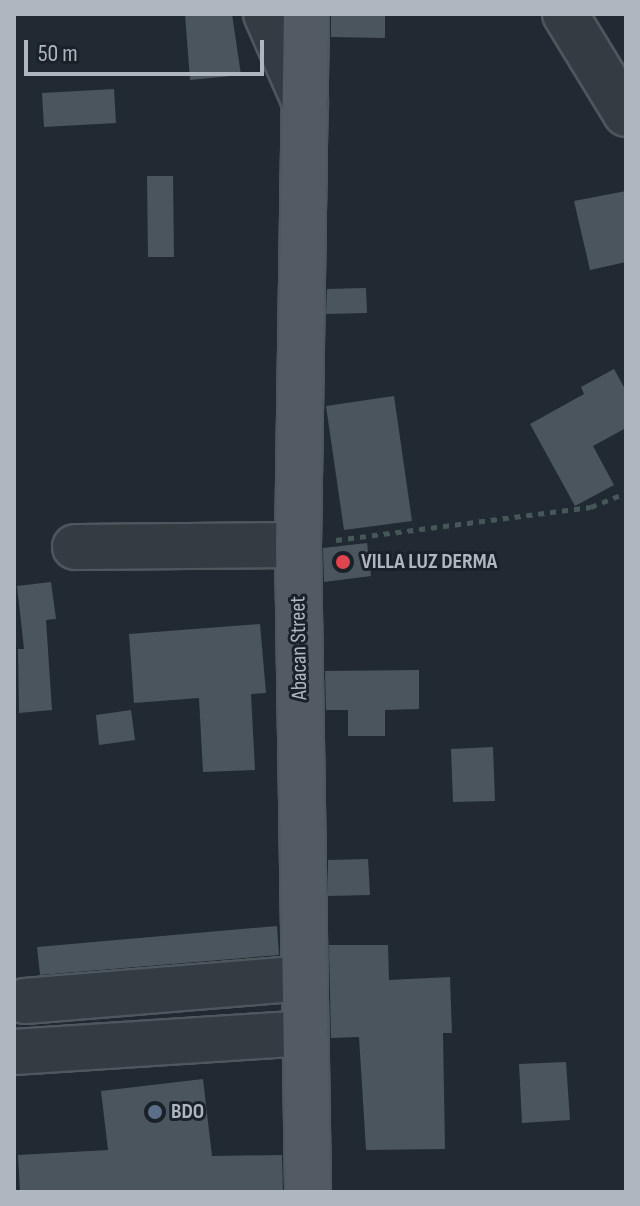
<!DOCTYPE html>
<style>
body{margin:0}
#map{position:relative;width:640px;height:1206px;overflow:hidden;background:#212a32;font-family:"Sofia Sans Condensed",sans-serif}
div>[style]{position:absolute}
[style*='--x']{left:calc(var(--x)*1px);top:calc(var(--y)*1px);width:calc(var(--w)*1px);rotate:calc(var(--a)*1deg)}
.building>*{inset:0;background:#4a555e}
.path>*{height:5px;margin-top:-2.5px;transform-origin:0;background:repeating-linear-gradient(90deg,#465757 0 6px,transparent 0 12px)}
.roads{filter:drop-shadow(2px 0 #4f575e) drop-shadow(-2px 0 #4f575e) drop-shadow(0 2px #4f575e) drop-shadow(0 -2px #4f575e)}
.minor>*{height:44px;margin:-22px;padding:0 22px;transform-origin:22px;border-radius:22px;background:#343c43}
.major>*{height:44px;margin:-22px;padding:0 22px;transform-origin:22px;border-radius:22px;background:#525b63}
.dots>*{width:22px;height:22px;translate:-50% -50%;box-sizing:border-box;border:4px solid #1a2128;border-radius:50%}
span{translate:-50% -50%;white-space:nowrap;text-align:center;line-height:1.15;-webkit-text-stroke:6px #1a2128;paint-order:stroke}
.poi-label{font-size:22px;color:#aeb7c0;font-weight:700}
.left{translate:0 -50%;text-align:left}
.street-label{font-size:22px;color:#aeb7c0}
.frame{position:absolute;inset:0;border:16px solid #aeb7c0;pointer-events:none}
.scale{position:absolute;left:24px;top:40px;width:240px;height:36px;box-sizing:border-box;border:4px solid #aeb7c0;border-top:0;padding-left:10px;font-size:24px;line-height:28px;white-space:nowrap;color:#aeb7c0;-webkit-text-stroke:6px #1a2128;paint-order:stroke}
</style>
<div id="map">
<div class="building">
<i style="clip-path:polygon(185px 14px,232px 14px,241px 75px,190px 80px)"></i>
<i style="clip-path:polygon(331px 14px,385px 14px,385px 38px,331px 37px)"></i>
<i style="clip-path:polygon(114px 89px,116px 123px,44px 127px,42px 93px)"></i>
<i style="clip-path:polygon(147px 176px,173px 176px,174px 257px,148px 257px)"></i>
<i style="clip-path:polygon(626px 191px,626px 262px,590px 270px,574px 201px)"></i>
<i style="clip-path:polygon(366px 288px,367px 313px,326px 314px,327px 289px)"></i>
<i style="clip-path:polygon(614px 369px,626px 391px,626px 428px,593px 446px,614px 485px,575px 506px,530px 424px,584px 394px,581px 387px)"></i>
<i style="clip-path:polygon(394px 396px,412px 521px,344px 530px,326px 406px)"></i>
<i style="clip-path:polygon(367px 543px,371px 576px,324px 582px,323px 548px)"></i>
<i style="clip-path:polygon(51px 582px,56px 619px,46px 620px,52px 710px,19px 713px,18px 649px,24px 649px,17px 586px)"></i>
<i style="clip-path:polygon(260px 624px,266px 693px,251px 694px,255px 770px,203px 772px,199px 698px,134px 703px,129px 634px)"></i>
<i style="clip-path:polygon(419px 670px,419px 709px,385px 710px,385px 736px,348px 736px,348px 710px,326px 710px,325px 671px)"></i>
<i style="clip-path:polygon(131px 710px,135px 740px,99px 745px,96px 715px)"></i>
<i style="clip-path:polygon(493px 747px,495px 801px,453px 802px,451px 749px)"></i>
<i style="clip-path:polygon(368px 859px,370px 895px,328px 896px,328px 860px)"></i>
<i style="clip-path:polygon(277px 926px,279px 955px,40px 975px,37px 947px)"></i>
<i style="clip-path:polygon(329px 945px,388px 945px,389px 980px,450px 977px,452px 1033px,443px 1033px,445px 1149px,366px 1150px,359px 1037px,331px 1038px)"></i>
<i style="clip-path:polygon(566px 1062px,570px 1120px,522px 1123px,519px 1064px)"></i>
<i style="clip-path:polygon(203px 1079px,212px 1156px,282px 1155px,283px 1192px,20px 1192px,18px 1155px,108px 1150px,101px 1091px)"></i>
</div>
<div class="path">
<i style="--x:336;--y:540;--w:257;--a:-7.4"></i>
<i style="--x:591;--y:507;--w:38;--a:-22"></i>
</div>
<div class="roads">
<div class="minor">
<i style="--x:266;--y:14;--w:97;--a:66.3"></i>
<i style="--x:565;--y:14;--w:117;--a:58.6"></i>
<i style="--x:75;--y:547;--w:223;--a:-0.5"></i>
<i style="--x:25;--y:1001;--w:280;--a:-4.7"></i>
<i style="--x:14;--y:1052;--w:292;--a:-3.7"></i>
</div>
<div class="major">
<i style="--x:306;--y:14;--w:531;--a:90.86"></i>
<i style="--x:298;--y:545;--w:647;--a:89.11"></i>
</div>
</div>
<div class="dots">
<i style="left:343px;top:562px;background:#e0444e"></i>
<i style="left:155px;top:1112px;background:#5c6f8a"></i>
</div>
<div class="poi-label">
<span class="left" style="left:361px;top:562px">VILLA LUZ DERMA</span>
<span class="left" style="left:171px;top:1112px">BDO</span>
</div>
<div class="street-label">
<span style="left:299px;top:648px;rotate:-91deg">Abacan Street</span>
</div>
<div class="frame"></div>
<div class="scale">50 m</div>
</div>
